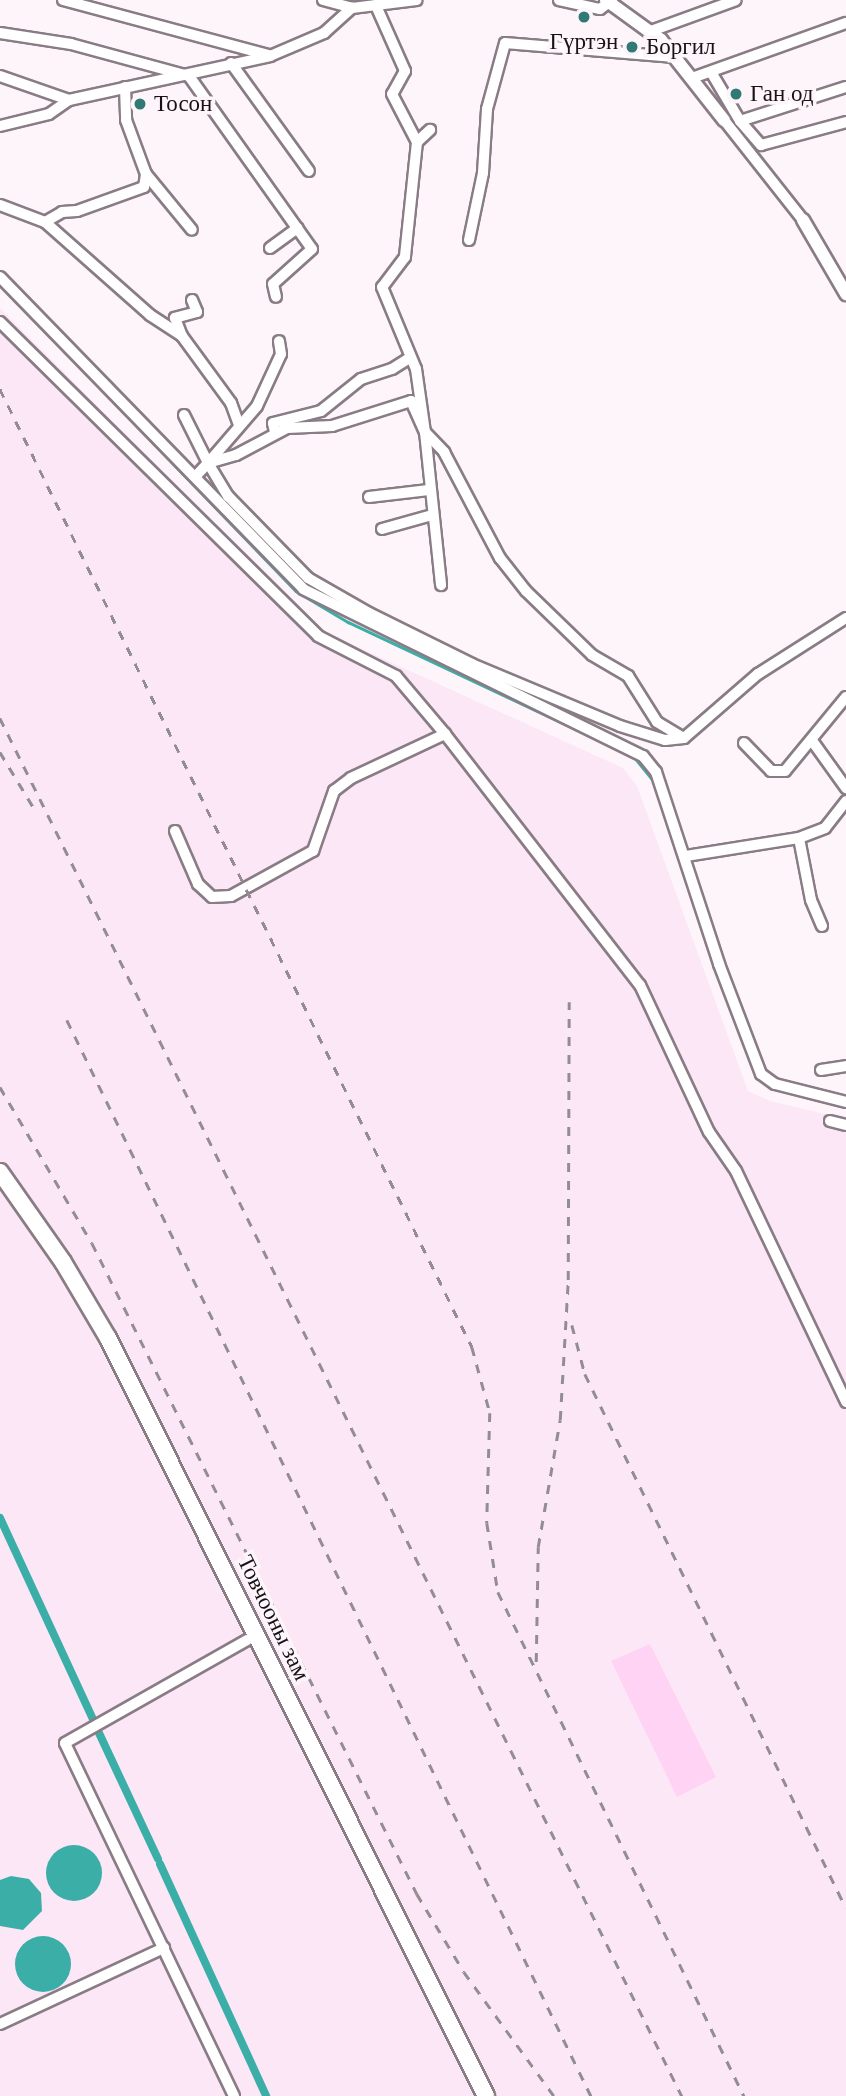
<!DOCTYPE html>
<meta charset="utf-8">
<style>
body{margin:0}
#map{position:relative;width:846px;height:2096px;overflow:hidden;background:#fef5fb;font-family:Georgia,serif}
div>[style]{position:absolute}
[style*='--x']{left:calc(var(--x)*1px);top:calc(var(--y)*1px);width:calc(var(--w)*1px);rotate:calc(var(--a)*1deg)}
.built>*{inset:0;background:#fce7f6}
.green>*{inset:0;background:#ffd3f3}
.water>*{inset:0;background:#3baea7}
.round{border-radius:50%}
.stream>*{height:2.5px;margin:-1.25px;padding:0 1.25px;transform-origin:1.25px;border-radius:1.25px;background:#3baea7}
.canal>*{height:8px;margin:-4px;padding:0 4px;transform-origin:4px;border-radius:4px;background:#3baea7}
.roads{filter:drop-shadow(2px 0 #897c85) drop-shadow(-2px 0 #897c85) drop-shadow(0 2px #897c85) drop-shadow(0 -2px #897c85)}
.minor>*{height:10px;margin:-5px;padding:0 5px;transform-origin:5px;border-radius:5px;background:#fff}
.major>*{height:12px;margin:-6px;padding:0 6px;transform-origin:6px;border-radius:6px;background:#fff}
.highway>*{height:16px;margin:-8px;padding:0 8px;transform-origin:8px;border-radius:8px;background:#fff}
.rail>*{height:2.5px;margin-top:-1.25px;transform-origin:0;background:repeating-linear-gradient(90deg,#938d91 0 9px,transparent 0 18px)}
.dots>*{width:19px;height:19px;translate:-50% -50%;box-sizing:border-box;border:4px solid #fef5fb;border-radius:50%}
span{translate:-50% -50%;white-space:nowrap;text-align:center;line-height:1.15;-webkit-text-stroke:7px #fef5fb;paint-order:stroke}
.poi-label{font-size:23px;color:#161215}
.left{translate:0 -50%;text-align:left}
.street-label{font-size:23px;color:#161215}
</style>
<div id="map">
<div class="built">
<i style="clip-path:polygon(0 308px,320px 630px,623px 768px,637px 786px,748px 1091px,770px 1101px,846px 1119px,846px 2096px,0 2096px)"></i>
</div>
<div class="green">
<i style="clip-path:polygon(650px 1644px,716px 1777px,677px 1797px,611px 1661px)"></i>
</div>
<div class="water">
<i class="round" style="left:46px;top:1845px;width:56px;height:56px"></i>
<i style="clip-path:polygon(11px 1876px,29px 1879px,41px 1893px,42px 1911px,23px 1930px,0 1926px,0 1880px)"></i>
<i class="round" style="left:15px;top:1936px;width:56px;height:56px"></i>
</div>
<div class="stream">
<i style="--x:114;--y:402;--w:262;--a:46.1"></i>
<i style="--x:296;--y:591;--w:61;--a:30.8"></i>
<i style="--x:348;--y:622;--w:259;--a:25.2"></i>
<i style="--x:635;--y:758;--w:32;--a:51"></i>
<i style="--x:706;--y:942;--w:116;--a:69.4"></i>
</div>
<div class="canal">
<i style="--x:0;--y:1518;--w:224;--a:65.2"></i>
<i style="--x:99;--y:1733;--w:139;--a:64.9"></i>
<i style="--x:160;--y:1864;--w:255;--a:65.4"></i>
</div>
<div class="roads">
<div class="minor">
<i style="--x:63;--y:0;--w:212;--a:15"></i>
<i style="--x:323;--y:0;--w:30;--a:15"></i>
<i style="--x:379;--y:0;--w:8;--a:104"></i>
<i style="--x:377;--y:8;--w:69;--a:66"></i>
<i style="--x:405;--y:71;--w:26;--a:119"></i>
<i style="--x:392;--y:94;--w:54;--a:62.5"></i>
<i style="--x:417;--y:142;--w:116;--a:96"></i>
<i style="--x:405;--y:257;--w:38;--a:127"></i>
<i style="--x:382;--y:287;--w:89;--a:67.5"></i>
<i style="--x:416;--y:369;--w:64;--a:81.9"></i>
<i style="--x:425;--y:432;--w:28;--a:46"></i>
<i style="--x:444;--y:452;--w:120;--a:62.2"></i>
<i style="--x:500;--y:558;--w:42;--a:51.8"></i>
<i style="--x:526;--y:591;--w:92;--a:44.1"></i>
<i style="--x:592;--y:655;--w:42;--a:30.3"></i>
<i style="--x:628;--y:676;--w:54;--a:57.8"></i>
<i style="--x:657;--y:722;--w:31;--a:31"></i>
<i style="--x:684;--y:738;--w:98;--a:-40.9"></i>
<i style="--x:758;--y:674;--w:104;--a:-32.5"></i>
<i style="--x:559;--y:0;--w:42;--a:12.4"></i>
<i style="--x:600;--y:9;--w:15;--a:-37"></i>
<i style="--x:651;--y:31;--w:90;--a:-20"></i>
<i style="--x:0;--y:33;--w:72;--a:8.8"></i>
<i style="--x:71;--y:44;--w:122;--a:15.2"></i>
<i style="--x:189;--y:76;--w:212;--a:54.6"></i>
<i style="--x:312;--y:249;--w:52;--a:138.1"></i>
<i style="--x:273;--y:284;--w:13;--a:77"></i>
<i style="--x:231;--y:63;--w:133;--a:54.2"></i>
<i style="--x:711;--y:72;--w:57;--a:59.4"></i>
<i style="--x:740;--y:121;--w:32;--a:49"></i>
<i style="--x:761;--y:145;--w:88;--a:-15.1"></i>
<i style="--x:0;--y:76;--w:73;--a:19.2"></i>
<i style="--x:69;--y:100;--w:206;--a:-12.3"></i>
<i style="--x:270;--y:56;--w:59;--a:-23.1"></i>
<i style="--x:324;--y:33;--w:38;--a:-42"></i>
<i style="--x:352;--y:8;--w:65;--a:-7"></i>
<i style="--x:692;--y:78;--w:164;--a:-19.7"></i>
<i style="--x:125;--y:87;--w:33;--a:88"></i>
<i style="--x:126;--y:120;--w:58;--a:69.7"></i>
<i style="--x:146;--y:174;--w:72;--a:50.6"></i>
<i style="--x:724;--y:120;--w:127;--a:51.7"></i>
<i style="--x:740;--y:121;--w:111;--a:-17.8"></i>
<i style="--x:0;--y:126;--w:50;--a:-13.8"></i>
<i style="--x:49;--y:114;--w:24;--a:-35"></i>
<i style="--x:417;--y:142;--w:18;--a:-43"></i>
<i style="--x:0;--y:205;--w:48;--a:20.7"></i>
<i style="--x:45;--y:222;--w:20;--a:-30"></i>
<i style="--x:62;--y:212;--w:15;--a:-4"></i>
<i style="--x:77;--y:211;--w:71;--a:-19.7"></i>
<i style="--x:144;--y:187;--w:13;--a:-81"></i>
<i style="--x:45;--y:222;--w:140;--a:41.5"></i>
<i style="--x:150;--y:315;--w:38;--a:33"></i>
<i style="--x:469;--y:240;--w:68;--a:-78.2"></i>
<i style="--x:483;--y:173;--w:64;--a:-86.4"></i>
<i style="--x:487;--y:109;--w:68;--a:-74.7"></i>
<i style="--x:505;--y:43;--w:170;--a:4.7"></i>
<i style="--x:270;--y:248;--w:34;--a:-36"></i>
<i style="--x:0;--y:277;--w:435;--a:45.8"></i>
<i style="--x:303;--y:589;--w:379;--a:26.2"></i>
<i style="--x:643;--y:756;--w:21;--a:51"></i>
<i style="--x:656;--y:772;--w:202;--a:71.8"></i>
<i style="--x:719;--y:964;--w:118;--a:69.1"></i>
<i style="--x:761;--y:1074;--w:17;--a:36"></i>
<i style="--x:775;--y:1084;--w:73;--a:14.2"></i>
<i style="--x:192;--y:300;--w:13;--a:67"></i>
<i style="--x:197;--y:312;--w:23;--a:165"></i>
<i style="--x:175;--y:318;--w:19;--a:69"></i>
<i style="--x:182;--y:336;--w:83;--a:53.8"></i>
<i style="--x:231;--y:403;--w:23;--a:70"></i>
<i style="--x:0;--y:322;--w:447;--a:44.6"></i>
<i style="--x:318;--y:636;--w:88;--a:27.1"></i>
<i style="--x:396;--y:676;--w:76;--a:49.8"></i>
<i style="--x:445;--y:734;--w:318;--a:52.2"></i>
<i style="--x:640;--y:985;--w:162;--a:64.9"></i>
<i style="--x:709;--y:1132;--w:47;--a:55.3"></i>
<i style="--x:736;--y:1171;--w:256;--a:64.5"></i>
<i style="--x:184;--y:415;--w:54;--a:63.4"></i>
<i style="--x:208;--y:463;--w:19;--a:133"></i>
<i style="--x:275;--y:432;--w:9;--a:-103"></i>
<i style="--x:273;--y:423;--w:49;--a:-14"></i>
<i style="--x:321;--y:411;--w:51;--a:-38.7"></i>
<i style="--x:361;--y:379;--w:33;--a:-18"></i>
<i style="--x:392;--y:369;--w:22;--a:-32"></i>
<i style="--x:208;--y:463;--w:39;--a:59"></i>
<i style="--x:228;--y:496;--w:115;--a:45.7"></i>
<i style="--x:308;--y:578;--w:70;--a:29.8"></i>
<i style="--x:369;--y:613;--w:115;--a:26.3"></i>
<i style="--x:472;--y:664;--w:160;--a:22.7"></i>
<i style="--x:620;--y:726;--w:47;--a:17.3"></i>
<i style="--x:665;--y:740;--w:19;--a:-6"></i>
<i style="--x:208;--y:463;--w:29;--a:-16"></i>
<i style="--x:236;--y:455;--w:58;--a:-27.9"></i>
<i style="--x:287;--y:428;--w:45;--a:-2.5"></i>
<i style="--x:332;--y:426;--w:83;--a:-17.6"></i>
<i style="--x:411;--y:401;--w:34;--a:66"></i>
<i style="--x:425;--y:432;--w:154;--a:84"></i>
<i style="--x:208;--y:463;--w:75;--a:-49.3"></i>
<i style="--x:257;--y:406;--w:57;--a:-65.2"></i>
<i style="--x:281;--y:354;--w:13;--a:-99"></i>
<i style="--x:369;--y:497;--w:60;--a:-6.7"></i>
<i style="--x:382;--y:529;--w:52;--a:-15.6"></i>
<i style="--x:813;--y:742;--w:57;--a:54.3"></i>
<i style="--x:744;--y:743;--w:39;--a:46"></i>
<i style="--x:771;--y:771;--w:14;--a:0"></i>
<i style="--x:785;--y:771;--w:96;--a:-50.5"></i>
<i style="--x:175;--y:831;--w:58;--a:66.5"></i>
<i style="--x:198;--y:884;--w:19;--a:43"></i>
<i style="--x:212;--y:897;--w:19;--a:-3"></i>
<i style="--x:231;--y:896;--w:94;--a:-28.8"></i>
<i style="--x:313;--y:851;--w:64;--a:-70.7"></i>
<i style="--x:334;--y:791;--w:21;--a:-37"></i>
<i style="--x:351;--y:778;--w:104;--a:-25.1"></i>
<i style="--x:686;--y:856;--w:114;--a:-9.1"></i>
<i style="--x:822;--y:926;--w:28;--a:-113"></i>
<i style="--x:811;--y:900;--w:63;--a:-101"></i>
<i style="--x:799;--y:838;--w:28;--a:-21"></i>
<i style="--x:825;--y:828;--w:34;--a:-52"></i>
<i style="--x:821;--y:1070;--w:25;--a:-9"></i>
<i style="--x:830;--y:1121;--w:16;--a:14"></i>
<i style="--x:0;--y:2024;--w:181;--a:-24.9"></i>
<i style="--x:234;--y:2096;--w:391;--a:-115.6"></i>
<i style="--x:65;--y:1743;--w:209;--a:-29.5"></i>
</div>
<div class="major">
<i style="--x:606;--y:0;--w:68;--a:36"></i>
<i style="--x:661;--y:40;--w:102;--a:51.8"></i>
<i style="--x:803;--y:220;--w:86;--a:59.8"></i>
</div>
<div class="highway">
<i style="--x:0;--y:1172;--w:110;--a:55"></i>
<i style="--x:63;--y:1262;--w:88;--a:59.4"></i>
<i style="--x:108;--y:1338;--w:847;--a:63.5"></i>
</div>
</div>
<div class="rail">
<i style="--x:0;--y:389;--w:1068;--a:63.77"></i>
<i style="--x:472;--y:1347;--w:68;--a:74.7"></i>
<i style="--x:490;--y:1413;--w:110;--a:91.6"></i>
<i style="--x:487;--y:1523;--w:70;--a:80.9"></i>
<i style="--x:498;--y:1592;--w:561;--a:63.98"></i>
<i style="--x:0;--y:718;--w:1538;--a:63.67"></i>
<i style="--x:0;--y:752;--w:71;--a:58.8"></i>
<i style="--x:67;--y:1020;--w:1197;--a:64.03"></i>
<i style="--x:0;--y:1087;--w:181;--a:59.5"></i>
<i style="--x:92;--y:1243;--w:728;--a:63.47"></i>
<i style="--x:417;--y:1894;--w:91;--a:58.9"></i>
<i style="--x:464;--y:1972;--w:153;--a:54"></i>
<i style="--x:572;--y:1325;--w:51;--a:75.1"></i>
<i style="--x:585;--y:1374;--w:594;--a:63.95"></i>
<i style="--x:536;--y:1662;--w:115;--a:-89"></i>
<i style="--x:538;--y:1547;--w:129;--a:-80.2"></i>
<i style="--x:560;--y:1420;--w:140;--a:-86.7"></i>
<i style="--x:568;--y:1280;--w:278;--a:-89.8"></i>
</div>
<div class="dots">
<i style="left:584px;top:17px;background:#307974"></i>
<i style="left:632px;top:47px;background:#307974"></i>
<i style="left:736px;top:94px;background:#307974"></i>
<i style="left:140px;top:104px;background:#307974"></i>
</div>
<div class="poi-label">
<span style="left:584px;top:42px">Гүртэн</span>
<span class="left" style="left:646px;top:47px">Боргил</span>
<span class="left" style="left:750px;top:94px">Ган од</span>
<span class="left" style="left:154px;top:104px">Тосон</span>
</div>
<div class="street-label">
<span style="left:273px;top:1618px;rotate:64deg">Товчооны зам</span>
</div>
</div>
